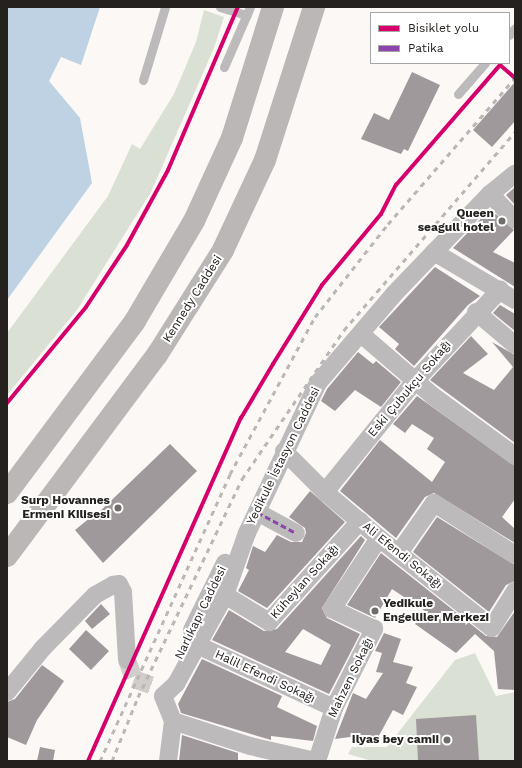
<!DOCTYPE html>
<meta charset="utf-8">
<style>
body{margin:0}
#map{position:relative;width:522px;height:768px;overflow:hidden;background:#fbf8f6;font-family:"Work Sans",sans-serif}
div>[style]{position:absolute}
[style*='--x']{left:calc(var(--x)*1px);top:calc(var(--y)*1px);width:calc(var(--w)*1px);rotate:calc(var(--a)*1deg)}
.green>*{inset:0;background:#dae0d4}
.water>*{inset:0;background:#bfd2e4}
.building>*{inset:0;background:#a0999c}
.street-tunnel>*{height:18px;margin-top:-9px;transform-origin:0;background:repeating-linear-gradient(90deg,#d0cdcb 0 18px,transparent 0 27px)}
.lane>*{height:9px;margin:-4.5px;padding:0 4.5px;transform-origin:4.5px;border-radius:4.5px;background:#bcbaba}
.street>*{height:18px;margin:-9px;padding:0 9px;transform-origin:9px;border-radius:9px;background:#bcbaba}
.highway>*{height:22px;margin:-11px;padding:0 11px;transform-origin:11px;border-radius:11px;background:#bab7b6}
.rail>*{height:3px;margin-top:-1.5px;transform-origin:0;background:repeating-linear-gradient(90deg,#bab7b6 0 5px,transparent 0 10px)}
.quiet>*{height:3px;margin-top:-1.5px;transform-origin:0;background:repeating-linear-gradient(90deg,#8e44ad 0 6px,transparent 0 9px)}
.cycleway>*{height:4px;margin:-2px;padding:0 2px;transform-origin:2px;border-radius:2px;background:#d6006c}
.dots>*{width:11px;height:11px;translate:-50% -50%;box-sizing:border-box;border:2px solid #fff;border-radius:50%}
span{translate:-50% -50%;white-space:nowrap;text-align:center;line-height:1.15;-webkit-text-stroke:4px #fff;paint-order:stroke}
.poi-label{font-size:12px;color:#25211e;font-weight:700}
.right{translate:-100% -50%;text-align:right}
.left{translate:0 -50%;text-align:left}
.street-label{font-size:12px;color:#25211e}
.frame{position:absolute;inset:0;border:8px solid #25211e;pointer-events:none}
.legend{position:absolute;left:370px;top:12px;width:140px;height:52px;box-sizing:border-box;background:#fff;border:1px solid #a8a6a5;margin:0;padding:5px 7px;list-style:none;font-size:12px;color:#25211e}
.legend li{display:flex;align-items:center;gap:8px;height:20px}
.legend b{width:20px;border:1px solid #a8a6a5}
</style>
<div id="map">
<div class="green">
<i style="clip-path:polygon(204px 10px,224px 17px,214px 48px,151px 192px,77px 310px,7px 395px,7px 333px,108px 196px,132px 144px,140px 149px,174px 94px,196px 42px)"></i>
<i style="clip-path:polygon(475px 653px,496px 696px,515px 692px,515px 761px,372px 761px,348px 754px,352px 747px,387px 747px,455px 660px)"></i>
</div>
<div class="water">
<i style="clip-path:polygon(7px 7px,100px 7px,81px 65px,61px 57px,49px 81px,80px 118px,92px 183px,7px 300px)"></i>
</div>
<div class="building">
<i style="clip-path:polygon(412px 72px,440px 85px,408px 151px,404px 149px,401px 154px,361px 139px,374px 113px,389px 120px)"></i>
<i style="clip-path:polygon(515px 82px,515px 121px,492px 147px,473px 130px)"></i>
<i style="clip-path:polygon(515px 187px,515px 205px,506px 195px)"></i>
<i style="clip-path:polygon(490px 209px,514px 230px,493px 252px,515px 263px,515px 287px,453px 248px)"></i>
<i style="clip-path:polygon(435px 267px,480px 296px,468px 305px,414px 366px,395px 349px,399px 344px,379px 327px)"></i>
<i style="clip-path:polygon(500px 305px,515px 314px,515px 331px,493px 313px)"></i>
<i style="clip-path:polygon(471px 336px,488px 354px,463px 373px,494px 390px,513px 367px,492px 342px,515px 355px,515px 443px,430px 380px)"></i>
<i style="clip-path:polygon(358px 352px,373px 364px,376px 361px,401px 382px,381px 407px,355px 390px,335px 411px,321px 401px,327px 389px)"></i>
<i style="clip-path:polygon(417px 396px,515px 466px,515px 499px,502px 517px,515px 529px,515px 543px,434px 493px,425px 497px,396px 538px,340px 491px,380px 440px,432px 482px,445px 462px,427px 449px,434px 438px,412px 424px,405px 433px,393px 424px)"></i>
<i style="clip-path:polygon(170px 444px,197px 471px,103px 563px,75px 530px,91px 517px,93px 518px)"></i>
<i style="clip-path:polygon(310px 491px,345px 522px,267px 608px,238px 591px,249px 570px,246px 568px,253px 546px,265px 552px,277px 535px,291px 542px,302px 542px,306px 533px,305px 528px,289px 517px)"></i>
<i style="clip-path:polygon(437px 517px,515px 565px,515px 581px,506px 585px,489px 612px,413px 552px)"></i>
<i style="clip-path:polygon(evenodd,361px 536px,365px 540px,322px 608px,327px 618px,360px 634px,329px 694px,212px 640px,229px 610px,264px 631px,277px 629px,361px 536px,303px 629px,331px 645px,321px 665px,285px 652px,303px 629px)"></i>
<i style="clip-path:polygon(381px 553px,486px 636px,497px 637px,515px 611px,515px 690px,498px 689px,494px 651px,475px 634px,456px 653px,415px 624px,425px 611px,392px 589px,375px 618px,347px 605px)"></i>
<i style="clip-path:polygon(101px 604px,110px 614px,92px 629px,85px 621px)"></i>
<i style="clip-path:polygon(86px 630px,109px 651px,91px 670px,69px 649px)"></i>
<i style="clip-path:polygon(384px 633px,401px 639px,393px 662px,413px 667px,406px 683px,417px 687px,403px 715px,393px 710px,376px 741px,365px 735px,335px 739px,353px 693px,366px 699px,383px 673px,376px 672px,382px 653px,375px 651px)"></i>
<i style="clip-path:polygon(202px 659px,282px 696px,277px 707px,317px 726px,313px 741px,271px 736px,271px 740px,181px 713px,178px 704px)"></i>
<i style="clip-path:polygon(42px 665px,64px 681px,37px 720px,26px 745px,7px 737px,7px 702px,15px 699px)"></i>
<i style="clip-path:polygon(476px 715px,479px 761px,418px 761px,416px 719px)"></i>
<i style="clip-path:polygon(182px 735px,238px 753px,238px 761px,179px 761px)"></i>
<i style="clip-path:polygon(40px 747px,55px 750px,53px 761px,37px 761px)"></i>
</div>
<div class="street-tunnel">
<i style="--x:127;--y:660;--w:20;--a:70"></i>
<i style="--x:134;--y:679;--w:20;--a:20"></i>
</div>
<div class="lane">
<i style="--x:220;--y:7;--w:28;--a:17"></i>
<i style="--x:509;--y:35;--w:9;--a:-49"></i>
<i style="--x:224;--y:67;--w:65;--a:-66.6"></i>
<i style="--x:143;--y:80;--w:76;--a:-73.2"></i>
<i style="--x:458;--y:94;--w:41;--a:-48.9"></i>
</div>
<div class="street">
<i style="--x:490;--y:194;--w:36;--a:46"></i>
<i style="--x:434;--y:252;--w:94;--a:30.7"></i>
<i style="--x:476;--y:312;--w:51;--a:40.2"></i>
<i style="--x:361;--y:334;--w:95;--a:40.7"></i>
<i style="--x:433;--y:396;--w:102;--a:36.2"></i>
<i style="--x:284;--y:451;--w:58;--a:45"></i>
<i style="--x:325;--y:492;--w:71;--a:40.4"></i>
<i style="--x:379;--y:538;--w:144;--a:38.5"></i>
<i style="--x:492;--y:628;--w:44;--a:-58.1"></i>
<i style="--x:325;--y:492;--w:143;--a:-51"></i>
<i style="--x:415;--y:381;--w:125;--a:-47"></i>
<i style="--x:257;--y:512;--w:44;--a:28.3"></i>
<i style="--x:399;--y:553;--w:61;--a:-55"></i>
<i style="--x:434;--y:503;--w:96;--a:32.7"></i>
<i style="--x:225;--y:595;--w:52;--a:31.5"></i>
<i style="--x:269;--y:622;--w:136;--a:-48"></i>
<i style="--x:192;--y:630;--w:75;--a:-63.8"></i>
<i style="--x:197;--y:645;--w:151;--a:24.7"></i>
<i style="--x:7;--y:692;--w:57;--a:-50.7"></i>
<i style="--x:43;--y:648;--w:74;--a:-45.5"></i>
<i style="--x:95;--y:595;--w:21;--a:-29"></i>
<i style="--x:113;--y:585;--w:6;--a:-9"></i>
<i style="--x:119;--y:584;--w:9;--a:63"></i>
<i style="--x:123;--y:592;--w:68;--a:86.6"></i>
<i style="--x:173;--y:721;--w:81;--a:18"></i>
<i style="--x:250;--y:746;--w:67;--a:13"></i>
<i style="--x:168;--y:761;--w:40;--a:-82.9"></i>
<i style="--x:173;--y:721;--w:27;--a:-112"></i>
<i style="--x:163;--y:696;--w:18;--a:-43"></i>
<i style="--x:176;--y:684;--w:102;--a:-61.2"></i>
<i style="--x:225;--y:595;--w:66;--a:-70.5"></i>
<i style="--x:247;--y:533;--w:166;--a:-64.7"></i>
<i style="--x:318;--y:383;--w:117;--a:-49.5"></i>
<i style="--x:394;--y:294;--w:139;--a:-46.2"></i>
<i style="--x:490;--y:194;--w:32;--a:-39"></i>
<i style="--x:317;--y:761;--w:56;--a:-72.2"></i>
<i style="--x:334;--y:708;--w:89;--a:-63.1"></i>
<i style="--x:374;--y:629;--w:47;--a:-154.5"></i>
<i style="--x:332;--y:609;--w:85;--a:-56.5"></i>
</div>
<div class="highway">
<i style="--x:7;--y:493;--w:214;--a:-53.3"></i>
<i style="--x:135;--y:321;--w:116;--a:-59.5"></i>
<i style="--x:194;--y:221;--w:91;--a:-65.4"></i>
<i style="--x:232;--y:138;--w:137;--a:-72.6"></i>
<i style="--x:7;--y:556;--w:251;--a:-53.3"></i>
<i style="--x:157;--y:355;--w:124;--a:-57.8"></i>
<i style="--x:223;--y:250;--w:99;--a:-65"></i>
<i style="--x:265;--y:160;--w:161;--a:-72.2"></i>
</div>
<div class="rail">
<i style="--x:100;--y:761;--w:315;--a:-65.6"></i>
<i style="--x:230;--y:474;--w:179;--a:-61.6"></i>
<i style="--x:315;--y:317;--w:118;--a:-51.9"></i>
<i style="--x:388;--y:224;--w:194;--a:-49"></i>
<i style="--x:112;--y:761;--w:69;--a:-67.9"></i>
<i style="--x:138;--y:697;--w:242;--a:-64.5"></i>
<i style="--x:242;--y:479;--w:181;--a:-55.6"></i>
<i style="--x:344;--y:330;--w:262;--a:-49.2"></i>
</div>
<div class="quiet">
<i style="--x:257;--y:512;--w:44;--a:28.3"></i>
</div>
<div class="cycleway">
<i style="--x:7;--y:403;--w:124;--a:-50.5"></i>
<i style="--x:86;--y:307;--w:74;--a:-56.5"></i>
<i style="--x:127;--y:245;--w:85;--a:-61.3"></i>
<i style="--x:168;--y:170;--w:177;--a:-66.8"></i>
<i style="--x:88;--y:761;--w:376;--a:-66"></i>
<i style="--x:241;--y:418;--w:63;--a:-59.3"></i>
<i style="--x:273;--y:364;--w:93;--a:-58.2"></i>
<i style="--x:322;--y:285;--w:92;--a:-50.3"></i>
<i style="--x:381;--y:214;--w:33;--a:-63"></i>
<i style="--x:396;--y:185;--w:159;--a:-49.1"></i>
<i style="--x:500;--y:65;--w:20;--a:41"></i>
</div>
<div class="dots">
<i style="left:502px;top:221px;background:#706c6a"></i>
<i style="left:118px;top:508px;background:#706c6a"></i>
<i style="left:375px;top:611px;background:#706c6a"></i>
<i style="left:447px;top:740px;background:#706c6a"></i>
</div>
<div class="poi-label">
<span class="right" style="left:494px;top:221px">Queen<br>seagull hotel</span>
<span class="right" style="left:110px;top:508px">Surp Hovannes<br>Ermeni Kilisesi</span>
<span class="left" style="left:383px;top:611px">Yedikule<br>Engelliler Merkezi</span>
<span class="right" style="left:439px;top:740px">Ilyas bey camii</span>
</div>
<div class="street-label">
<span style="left:193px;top:299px;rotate:-58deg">Kennedy Caddesi</span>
<span style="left:410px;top:389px;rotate:-50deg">Eski Çubukçu Sokağı</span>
<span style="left:284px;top:456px;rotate:-64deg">Yedikule İstasyon Caddesi</span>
<span style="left:402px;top:556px;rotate:39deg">Ali Efendi Sokağı</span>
<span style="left:305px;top:582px;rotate:-48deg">Küheylan Sokağı</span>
<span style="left:201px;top:613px;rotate:-64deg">Narlıkapı Caddesi</span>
<span style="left:265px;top:677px;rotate:25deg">Halil Efendi Sokağı</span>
<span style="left:351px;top:678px;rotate:-64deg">Mahzen Sokağı</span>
</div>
<div class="frame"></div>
<ul class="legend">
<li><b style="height:5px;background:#d6006c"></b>Bisiklet yolu</li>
<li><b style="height:5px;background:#8e44ad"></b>Patika</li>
</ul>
</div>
